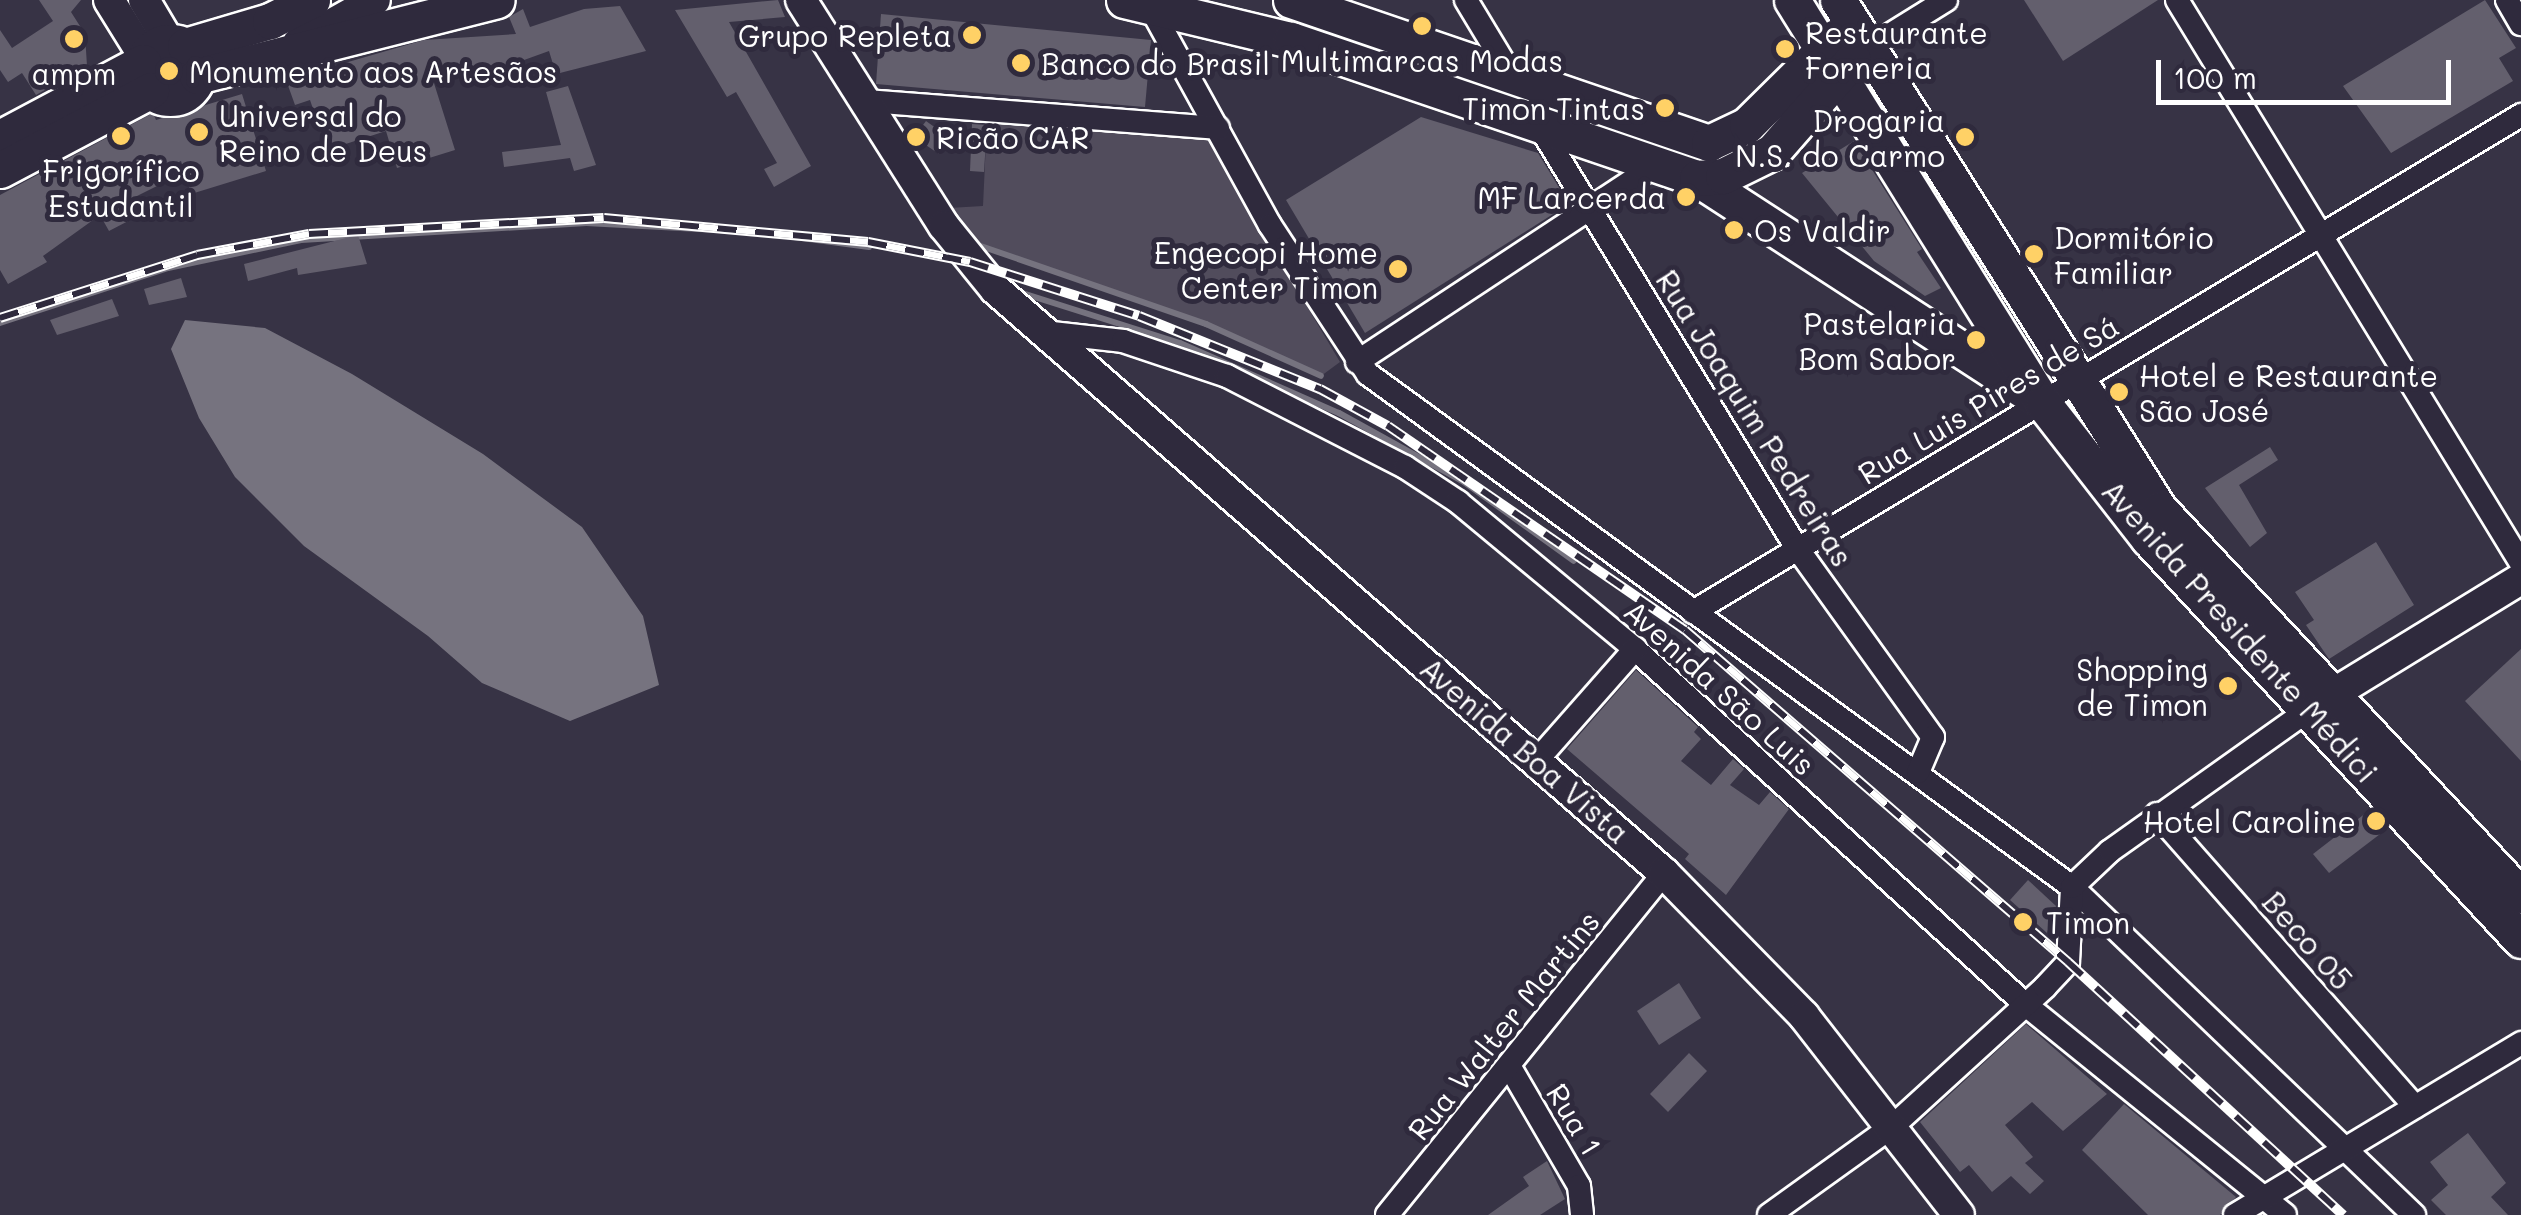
<!DOCTYPE html>
<meta charset="utf-8">
<style>
body{margin:0}
#map{position:relative;width:2521px;height:1215px;overflow:hidden;background:#373345;font-family:Mali,sans-serif}
div>[style]{position:absolute}
[style*='--x']{left:calc(var(--x)*1px);top:calc(var(--y)*1px);width:calc(var(--w)*1px);rotate:calc(var(--a)*1deg)}
.green>*{inset:0;background:#514c5c}
.water>*{inset:0;background:#76737f}
.stream>*{height:6px;margin:-3px;padding:0 3px;transform-origin:3px;border-radius:3px;background:#76737f}
.building>*{inset:0;background:#635f6d}
.roads{filter:drop-shadow(2px 0 #fff) drop-shadow(-2px 0 #fff) drop-shadow(0 2px #fff) drop-shadow(0 -2px #fff)}
.street>*{height:22px;margin:-11px;padding:0 11px;transform-origin:11px;border-radius:11px;background:#2f2a3d}
.secondary>*{height:30px;margin:-15px;padding:0 15px;transform-origin:15px;border-radius:15px;background:#2f2a3d}
.primary>*{height:35px;margin:-17.5px;padding:0 17.5px;transform-origin:17.5px;border-radius:17.5px;background:#2f2a3d}
.primary>.ring{margin:-17.5px;padding:0;box-sizing:content-box;background:none;border:35px solid #2f2a3d;border-radius:50%}
.rail>*{height:10px;margin-top:-5px;transform-origin:0;background:repeating-linear-gradient(90deg,#2f2a3d 0 19px,#fff 0 38px);box-sizing:border-box;border-block:2px solid #fff}
.dots>*{width:28px;height:28px;translate:-50% -50%;box-sizing:border-box;border:5px solid #2f2a3d;border-radius:50%}
span{translate:-50% -50%;white-space:nowrap;text-align:center;line-height:1.15;-webkit-text-stroke:10px #2f2a3d;paint-order:stroke}
.poi-label{font-size:30px;color:#fff}
.left{translate:0 -50%;text-align:left}
.right{translate:-100% -50%;text-align:right}
.street-label{font-size:30px;color:#fff}
.scale{position:absolute;left:2156px;top:60px;width:295px;height:45px;box-sizing:border-box;border:5px solid #fff;border-top:0;padding-left:12px;font-size:30px;line-height:35px;white-space:nowrap;color:#fff;-webkit-text-stroke:8px #2f2a3d;paint-order:stroke}
</style>
<div id="map">
<div class="green">
<i style="clip-path:polygon(987px 120px,1207px 138px,1340px 362px,1321px 376px,1206px 324px,967px 241px,949px 208px,983px 206px)"></i>
</div>
<div class="water">
<i style="clip-path:polygon(185px 320px,265px 328px,352px 374px,483px 454px,582px 527px,643px 616px,659px 685px,570px 721px,482px 683px,428px 636px,304px 546px,235px 477px,199px 418px,171px 349px)"></i>
</div>
<div class="stream">
<i style="--x:972;--y:243;--w:248;--a:19.1"></i>
<i style="--x:1206;--y:324;--w:126;--a:24.3"></i>
<i style="--x:1016;--y:291;--w:172;--a:17.6"></i>
<i style="--x:1180;--y:343;--w:174;--a:23.8"></i>
<i style="--x:1339;--y:413;--w:143;--a:28.9"></i>
<i style="--x:1464;--y:482;--w:135;--a:35.7"></i>
<i style="--x:0;--y:323;--w:177;--a:-18.1"></i>
<i style="--x:168;--y:268;--w:136;--a:-11.9"></i>
<i style="--x:301;--y:240;--w:286;--a:-3.4"></i>
<i style="--x:586;--y:223;--w:170;--a:3"></i>
<i style="--x:756;--y:232;--w:114;--a:7.6"></i>
</div>
<div class="building">
<i style="clip-path:polygon(39px 0,81px 0,71px 12px,85px 34px,87px 66px,36px 95px,22px 73px,8px 82px,0 70px,0 30px,12px 48px,53px 21px)"></i>
<i style="clip-path:polygon(778px 0,785px 17px,729px 22px,811px 166px,774px 187px,764px 169px,777px 163px,736px 92px,727px 97px,675px 10px)"></i>
<i style="clip-path:polygon(2024px 0,2158px 0,2063px 61px)"></i>
<i style="clip-path:polygon(2485px 0,2516px 48px,2499px 58px,2513px 81px,2391px 153px,2343px 86px)"></i>
<i style="clip-path:polygon(620px 6px,646px 51px,556px 74px,549px 51px,513px 64px,514px 74px,433px 80px,455px 150px,397px 168px,386px 131px,327px 150px,310px 100px,295px 105px,286px 80px,424px 40px,516px 34px,509px 17px,523px 9px,530px 27px,584px 9px)"></i>
<i style="clip-path:polygon(881px 14px,1151px 40px,1145px 107px,876px 84px)"></i>
<i style="clip-path:polygon(568px 86px,596px 165px,574px 171px,570px 158px,504px 167px,502px 152px,561px 145px,546px 92px)"></i>
<i style="clip-path:polygon(242px 94px,266px 171px,191px 194px,181px 161px,151px 175px,157px 186px,125px 202px,134px 218px,109px 231px,100px 215px,43px 256px,47px 262px,8px 284px,0 270px,0 195px,153px 113px,156px 120px)"></i>
<i style="clip-path:polygon(1421px 117px,1538px 153px,1569px 204px,1365px 333px,1286px 200px)"></i>
<i style="clip-path:polygon(926px 121px,950px 138px,939px 154px,914px 137px)"></i>
<i style="clip-path:polygon(972px 124px,987px 125px,984px 172px,970px 171px)"></i>
<i style="clip-path:polygon(1854px 141px,1922px 249px,1917px 252px,1941px 288px,1925px 296px,1874px 261px,1802px 173px)"></i>
<i style="clip-path:polygon(358px 235px,367px 264px,298px 275px,297px 268px,248px 281px,244px 264px)"></i>
<i style="clip-path:polygon(181px 278px,187px 297px,149px 305px,144px 289px)"></i>
<i style="clip-path:polygon(112px 299px,119px 316px,57px 335px,50px 320px)"></i>
<i style="clip-path:polygon(2270px 447px,2278px 460px,2239px 485px,2267px 533px,2250px 547px,2205px 488px)"></i>
<i style="clip-path:polygon(2376px 542px,2414px 605px,2329px 659px,2306px 625px,2314px 620px,2295px 592px)"></i>
<i style="clip-path:polygon(2521px 649px,2521px 761px,2465px 701px)"></i>
<i style="clip-path:polygon(1636px 670px,1698px 727px,1694px 732px,1701px 739px,1681px 761px,1711px 785px,1733px 759px,1744px 769px,1730px 785px,1759px 805px,1770px 792px,1789px 809px,1726px 895px,1685px 859px,1689px 854px,1567px 749px)"></i>
<i style="clip-path:polygon(2371px 809px,2388px 828px,2329px 873px,2313px 854px)"></i>
<i style="clip-path:polygon(2028px 880px,2056px 906px,2047px 933px,2010px 900px)"></i>
<i style="clip-path:polygon(1679px 983px,1701px 1018px,1659px 1045px,1637px 1011px)"></i>
<i style="clip-path:polygon(2026px 1024px,2107px 1094px,2063px 1131px,2032px 1102px,2005px 1125px,2033px 1157px,2025px 1163px,2044px 1181px,2030px 1194px,2011px 1176px,1992px 1192px,1969px 1165px,1960px 1172px,1920px 1122px)"></i>
<i style="clip-path:polygon(1689px 1053px,1707px 1071px,1668px 1112px,1650px 1094px)"></i>
<i style="clip-path:polygon(2124px 1104px,2236px 1197px,2220px 1215px,2148px 1215px,2082px 1150px)"></i>
<i style="clip-path:polygon(2468px 1133px,2506px 1183px,2491px 1197px,2508px 1215px,2446px 1215px,2431px 1200px,2448px 1185px,2430px 1162px)"></i>
<i style="clip-path:polygon(1547px 1161px,1565px 1199px,1540px 1215px,1488px 1215px,1529px 1186px,1523px 1177px)"></i>
</div>
<div class="roads">
<div class="street">
<i style="--x:1466;--y:0;--w:85;--a:58.9"></i>
<i style="--x:2177;--y:0;--w:660;--a:58.57"></i>
<i style="--x:2507;--y:0;--w:28;--a:60"></i>
<i style="--x:1149;--y:5;--w:251;--a:61.2"></i>
<i style="--x:1270;--y:225;--w:178;--a:56.7"></i>
<i style="--x:1368;--y:374;--w:871;--a:36.08"></i>
<i style="--x:2072;--y:887;--w:474;--a:43.8"></i>
<i style="--x:1867;--y:49;--w:93;--a:-31.8"></i>
<i style="--x:867;--y:101;--w:352;--a:4.4"></i>
<i style="--x:1538;--y:124;--w:497;--a:58.6"></i>
<i style="--x:1797;--y:548;--w:233;--a:54.3"></i>
<i style="--x:1933;--y:737;--w:38;--a:113"></i>
<i style="--x:1043;--y:332;--w:81;--a:6.4"></i>
<i style="--x:1123;--y:341;--w:110;--a:18.6"></i>
<i style="--x:1227;--y:376;--w:200;--a:27.1"></i>
<i style="--x:1405;--y:467;--w:64;--a:33.4"></i>
<i style="--x:1458;--y:502;--w:230;--a:39.7"></i>
<i style="--x:1635;--y:649;--w:529;--a:42.32"></i>
<i style="--x:2026;--y:1005;--w:333;--a:39"></i>
<i style="--x:1357;--y:362;--w:354;--a:-33.4"></i>
<i style="--x:1693;--y:612;--w:966;--a:-30.97"></i>
<i style="--x:1538;--y:759;--w:147;--a:-48.6"></i>
<i style="--x:2157;--y:814;--w:390;--a:48.6"></i>
<i style="--x:1511;--y:1069;--w:135;--a:59.8"></i>
<i style="--x:1579;--y:1186;--w:29;--a:84"></i>
<i style="--x:1387;--y:1215;--w:440;--a:-51"></i>
<i style="--x:1769;--y:1215;--w:153;--a:-35.7"></i>
<i style="--x:1893;--y:1126;--w:206;--a:-42.4"></i>
<i style="--x:2045;--y:987;--w:34;--a:-47"></i>
<i style="--x:2068;--y:962;--w:75;--a:-86.9"></i>
<i style="--x:2072;--y:887;--w:52;--a:-43.5"></i>
<i style="--x:2110;--y:851;--w:245;--a:-35.4"></i>
<i style="--x:2235;--y:1215;--w:334;--a:-31"></i>
</div>
<div class="secondary">
<i style="--x:109;--y:0;--w:68;--a:58.2"></i>
<i style="--x:144;--y:0;--w:49;--a:59.2"></i>
<i style="--x:801;--y:0;--w:267;--a:57.7"></i>
<i style="--x:944;--y:226;--w:81;--a:51"></i>
<i style="--x:995;--y:289;--w:888;--a:41.12"></i>
<i style="--x:1664;--y:873;--w:200;--a:45.6"></i>
<i style="--x:1804;--y:1016;--w:252;--a:52.1"></i>
<i style="--x:298;--y:43;--w:88;--a:-29.2"></i>
<i style="--x:2315;--y:705;--w:241;--a:-31.5"></i>
</div>
<div class="primary">
<i style="--x:1124;--y:0;--w:172;--a:13.5"></i>
<i style="--x:1291;--y:40;--w:429;--a:18.8"></i>
<i style="--x:1697;--y:178;--w:402;--a:33"></i>
<i style="--x:1291;--y:0;--w:442;--a:18.9"></i>
<i style="--x:1709;--y:143;--w:42;--a:-25.3"></i>
<i style="--x:1747;--y:125;--w:125;--a:-44.7"></i>
<i style="--x:1792;--y:0;--w:475;--a:58.1"></i>
<i style="--x:2043;--y:403;--w:172;--a:52.1"></i>
<i style="--x:2149;--y:539;--w:547;--a:47.15"></i>
<i style="--x:1838;--y:0;--w:602;--a:57.76"></i>
<i style="--x:2159;--y:509;--w:530;--a:46.91"></i>
<i class="ring" style="left:142px;top:42px;width:21px;height:21px"></i>
<i style="--x:185;--y:46;--w:89;--a:-16.4"></i>
<i style="--x:270;--y:21;--w:47;--a:-26.6"></i>
<i style="--x:197;--y:76;--w:309;--a:-14.2"></i>
<i style="--x:0;--y:138;--w:162;--a:-28"></i>
<i style="--x:0;--y:170;--w:171;--a:-27.9"></i>
<i style="--x:1697;--y:178;--w:26;--a:-4"></i>
<i style="--x:1723;--y:176;--w:55;--a:-26.1"></i>
<i style="--x:1772;--y:152;--w:123;--a:-48.9"></i>
</div>
</div>
<div class="rail">
<i style="--x:0;--y:318;--w:207;--a:-17.7"></i>
<i style="--x:197;--y:255;--w:114;--a:-10.6"></i>
<i style="--x:309;--y:234;--w:295;--a:-3.1"></i>
<i style="--x:604;--y:218;--w:265;--a:5.2"></i>
<i style="--x:868;--y:242;--w:104;--a:11.1"></i>
<i style="--x:970;--y:262;--w:177;--a:17.7"></i>
<i style="--x:1139;--y:316;--w:195;--a:22"></i>
<i style="--x:1320;--y:389;--w:77;--a:28.6"></i>
<i style="--x:1388;--y:426;--w:360;--a:34.5"></i>
<i style="--x:1685;--y:630;--w:507;--a:40.92"></i>
<i style="--x:2068;--y:962;--w:374;--a:42.6"></i>
</div>
<div class="dots">
<i style="left:1422px;top:26px;background:#ffd166"></i>
<i style="left:972px;top:35px;background:#ffd166"></i>
<i style="left:74px;top:39px;background:#ffd166"></i>
<i style="left:1785px;top:49px;background:#ffd166"></i>
<i style="left:1021px;top:63px;background:#ffd166"></i>
<i style="left:169px;top:71px;background:#ffd166"></i>
<i style="left:1665px;top:108px;background:#ffd166"></i>
<i style="left:199px;top:132px;background:#ffd166"></i>
<i style="left:121px;top:136px;background:#ffd166"></i>
<i style="left:916px;top:137px;background:#ffd166"></i>
<i style="left:1965px;top:137px;background:#ffd166"></i>
<i style="left:1686px;top:197px;background:#ffd166"></i>
<i style="left:1734px;top:230px;background:#ffd166"></i>
<i style="left:2034px;top:254px;background:#ffd166"></i>
<i style="left:1398px;top:269px;background:#ffd166"></i>
<i style="left:1976px;top:340px;background:#ffd166"></i>
<i style="left:2119px;top:392px;background:#ffd166"></i>
<i style="left:2228px;top:686px;background:#ffd166"></i>
<i style="left:2376px;top:821px;background:#ffd166"></i>
<i style="left:2023px;top:922px;background:#ffd166"></i>
</div>
<div class="poi-label">
<span class="left" style="left:1805px;top:49px">Restaurante<br>Forneria</span>
<span class="right" style="left:952px;top:35px">Grupo Repleta</span>
<span style="left:1422px;top:60px">Multimarcas Modas</span>
<span class="left" style="left:1041px;top:63px">Banco do Brasil</span>
<span class="left" style="left:189px;top:71px">Monumento aos Artesãos</span>
<span style="left:74px;top:73px">ampm</span>
<span class="right" style="left:1645px;top:108px">Timon Tintas</span>
<span class="left" style="left:219px;top:132px">Universal do<br>Reino de Deus</span>
<span class="right" style="left:1945px;top:137px">Drogaria<br>N.S. do Carmo</span>
<span class="left" style="left:936px;top:137px">Ricão CAR</span>
<span style="left:121px;top:187px">Frigorífico<br>Estudantil</span>
<span class="right" style="left:1666px;top:197px">MF Larcerda</span>
<span class="left" style="left:1754px;top:230px">Os Valdir</span>
<span class="left" style="left:2054px;top:254px">Dormitório<br>Familiar</span>
<span class="right" style="left:1378px;top:269px">Engecopi Home<br>Center Timon</span>
<span class="right" style="left:1956px;top:340px">Pastelaria<br>Bom Sabor</span>
<span class="left" style="left:2139px;top:392px">Hotel e Restaurante<br>São José</span>
<span class="right" style="left:2208px;top:686px">Shopping<br>de Timon</span>
<span class="right" style="left:2356px;top:821px">Hotel Caroline</span>
<span class="left" style="left:2046px;top:922px">Timon</span>
</div>
<div class="street-label">
<span style="left:1988px;top:399px;rotate:-31deg">Rua Luis Pires de Sá</span>
<span style="left:1755px;top:418px;rotate:58deg">Rua Joaquim Pedreiras</span>
<span style="left:2240px;top:631px;rotate:48deg">Avenida Presidente Médici</span>
<span style="left:1720px;top:687px;rotate:42deg">Avenida São Luis</span>
<span style="left:1525px;top:750px;rotate:41deg">Avenida Boa Vista</span>
<span style="left:2308px;top:940px;rotate:49deg">Beco 05</span>
<span style="left:1503px;top:1025px;rotate:-51deg">Rua Walter Martins</span>
<span style="left:1575px;top:1119px;rotate:59deg">Rua 1</span>
</div>
<div class="scale">100 m</div>
</div>
